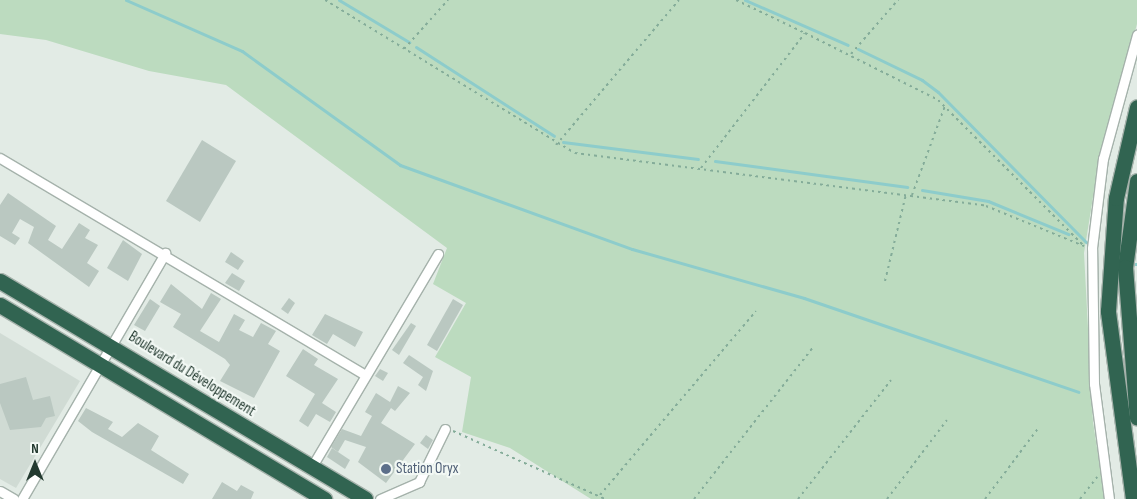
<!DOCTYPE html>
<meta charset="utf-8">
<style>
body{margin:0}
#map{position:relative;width:1137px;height:499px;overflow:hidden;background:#e2ebe5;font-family:"Sofia Sans Condensed",sans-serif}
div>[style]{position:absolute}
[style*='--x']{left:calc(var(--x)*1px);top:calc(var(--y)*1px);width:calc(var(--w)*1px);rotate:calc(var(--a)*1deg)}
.built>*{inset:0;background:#d0dbd4}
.green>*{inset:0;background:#bcdbbf}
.stream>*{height:3px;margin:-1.5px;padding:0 1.5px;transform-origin:1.5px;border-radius:1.5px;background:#8dcccb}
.building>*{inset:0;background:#bac8c1}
.path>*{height:2px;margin-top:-1px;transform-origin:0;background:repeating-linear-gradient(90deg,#84ac99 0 2.5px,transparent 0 6.5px)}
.roads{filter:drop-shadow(1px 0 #a5b2ab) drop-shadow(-1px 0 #a5b2ab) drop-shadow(0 1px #a5b2ab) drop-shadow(0 -1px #a5b2ab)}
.street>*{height:9px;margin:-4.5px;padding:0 4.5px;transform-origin:4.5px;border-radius:4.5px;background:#fff}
.highway>*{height:15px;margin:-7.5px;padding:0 7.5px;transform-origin:7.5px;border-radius:7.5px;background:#316451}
.dots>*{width:14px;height:14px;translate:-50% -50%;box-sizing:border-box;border:2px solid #f2f8f4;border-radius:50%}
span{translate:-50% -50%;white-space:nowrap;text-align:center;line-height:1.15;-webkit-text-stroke:4.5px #f2f8f4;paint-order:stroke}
.street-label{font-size:15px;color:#233a30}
.service-label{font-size:15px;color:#4e5e75}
.left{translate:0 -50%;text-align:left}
.north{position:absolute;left:10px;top:439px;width:50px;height:50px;-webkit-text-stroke:4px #f2f8f4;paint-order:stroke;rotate:0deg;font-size:14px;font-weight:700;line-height:20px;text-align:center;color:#233a30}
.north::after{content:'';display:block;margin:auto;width:18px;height:22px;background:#233a30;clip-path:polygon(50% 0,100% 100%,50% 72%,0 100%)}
</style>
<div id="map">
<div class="built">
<i style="clip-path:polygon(0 333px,80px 381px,16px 488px,0 479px)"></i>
</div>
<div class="green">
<i style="clip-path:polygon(0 0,1137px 0,1137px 24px,1099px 160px,1084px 253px,1093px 422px,1105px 499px,591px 499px,510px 448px,462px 432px,471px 377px,435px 357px,466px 303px,433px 284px,447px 248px,226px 85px,149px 71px,46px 40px,0 34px)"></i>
</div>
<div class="stream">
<i style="--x:126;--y:0;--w:127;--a:23.7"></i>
<i style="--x:242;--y:51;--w:195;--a:35.8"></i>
<i style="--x:400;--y:165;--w:247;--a:19.9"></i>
<i style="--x:632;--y:249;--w:179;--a:15.9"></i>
<i style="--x:804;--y:298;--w:290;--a:18.9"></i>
<i style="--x:339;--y:0;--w:82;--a:31"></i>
<i style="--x:745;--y:0;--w:112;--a:23.6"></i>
<i style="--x:416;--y:47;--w:164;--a:32.8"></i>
<i style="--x:858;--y:49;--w:71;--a:25.8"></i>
<i style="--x:922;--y:80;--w:20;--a:37"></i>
<i style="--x:938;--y:92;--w:211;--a:45.4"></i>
<i style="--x:563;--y:142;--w:136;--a:7.2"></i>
<i style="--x:715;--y:161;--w:194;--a:7.7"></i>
<i style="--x:922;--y:190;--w:67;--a:9.5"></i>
<i style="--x:988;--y:201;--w:87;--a:22.4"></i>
<i style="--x:1135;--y:264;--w:2;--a:0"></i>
</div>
<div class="building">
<i style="clip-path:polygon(202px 140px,236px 161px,200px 222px,166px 201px)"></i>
<i style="clip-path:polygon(8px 193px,56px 226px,48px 240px,62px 249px,79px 223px,90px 230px,85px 238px,98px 245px,87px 263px,99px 271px,89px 287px,28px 243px,34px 227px,20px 219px,12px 233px,20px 238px,15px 245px,0 236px,0 205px)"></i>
<i style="clip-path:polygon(123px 240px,142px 254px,128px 281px,107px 268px)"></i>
<i style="clip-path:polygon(231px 252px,244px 261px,238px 270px,225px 262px)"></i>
<i style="clip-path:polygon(232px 273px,245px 281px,239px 291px,225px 283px)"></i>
<i style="clip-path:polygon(171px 284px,202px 309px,211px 293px,221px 299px,200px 331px,219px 342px,234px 314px,245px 320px,239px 330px,253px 337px,261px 323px,276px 331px,268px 344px,280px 351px,254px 398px,220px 381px,230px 365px,225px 359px,173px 327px,181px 314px,160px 302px)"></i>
<i style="clip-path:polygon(289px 298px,295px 303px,288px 314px,281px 309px)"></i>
<i style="clip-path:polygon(150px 299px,160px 306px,145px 331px,134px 325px)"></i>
<i style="clip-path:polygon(453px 299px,463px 305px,437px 351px,427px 345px)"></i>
<i style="clip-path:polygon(325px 314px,363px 332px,355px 347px,333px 334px,327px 344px,312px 335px)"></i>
<i style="clip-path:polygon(411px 323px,416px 326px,399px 355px,392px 350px)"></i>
<i style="clip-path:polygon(303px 349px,318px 359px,314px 365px,338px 379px,322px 403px,336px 412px,330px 422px,316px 414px,308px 427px,299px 421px,315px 394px,286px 376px)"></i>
<i style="clip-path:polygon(409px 355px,433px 371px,426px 391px,418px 385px,423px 377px,403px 363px)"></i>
<i style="clip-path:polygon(380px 369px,388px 373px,383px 381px,375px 376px)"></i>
<i style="clip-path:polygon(26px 377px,33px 400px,50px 396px,55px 416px,46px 418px,41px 427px,10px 430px,0 403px,0 384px)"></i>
<i style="clip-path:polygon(398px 386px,410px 393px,395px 411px,391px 408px,381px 423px,415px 444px,386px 483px,358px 462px,366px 447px,345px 440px,338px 452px,331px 447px,342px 429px,361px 436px,372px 416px,365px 412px,376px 393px,390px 402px)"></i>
<i style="clip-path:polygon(86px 408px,113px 422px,108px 429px,122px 437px,138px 423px,159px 436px,151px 450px,189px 474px,183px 484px,92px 432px,78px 421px)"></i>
<i style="clip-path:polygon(426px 435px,433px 440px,428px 449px,420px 443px)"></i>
<i style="clip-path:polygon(332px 448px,350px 460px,345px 469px,327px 457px)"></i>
<i style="clip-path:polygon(222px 482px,237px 491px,241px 485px,254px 492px,251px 499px,212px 499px)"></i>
</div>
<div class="path">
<i style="--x:325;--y:0;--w:293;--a:31.5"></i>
<i style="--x:575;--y:153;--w:414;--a:7.3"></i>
<i style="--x:986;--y:206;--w:106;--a:22.2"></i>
<i style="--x:736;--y:0;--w:76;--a:25.6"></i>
<i style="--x:404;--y:49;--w:66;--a:-48.1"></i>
<i style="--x:851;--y:54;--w:72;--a:-49"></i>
<i style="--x:556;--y:145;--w:190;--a:-49.7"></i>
<i style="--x:701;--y:168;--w:170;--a:-52.4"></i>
<i style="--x:805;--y:33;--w:149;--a:26.7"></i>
<i style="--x:938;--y:100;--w:205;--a:45"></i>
<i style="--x:912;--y:195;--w:95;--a:-69.7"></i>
<i style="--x:885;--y:281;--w:89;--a:-76.4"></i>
<i style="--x:453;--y:431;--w:167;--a:24.1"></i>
<i style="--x:600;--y:495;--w:241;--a:-49.7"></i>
<i style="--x:694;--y:499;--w:194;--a:-51.9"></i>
<i style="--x:798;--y:499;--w:151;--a:-52"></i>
<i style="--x:887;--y:499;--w:99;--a:-52.8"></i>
<i style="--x:985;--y:499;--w:90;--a:-53.1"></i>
<i style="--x:1080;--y:499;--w:28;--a:-52"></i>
</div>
<div class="roads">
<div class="street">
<i style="--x:0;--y:158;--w:425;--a:30.7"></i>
<i style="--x:311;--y:468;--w:249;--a:-59.3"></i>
<i style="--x:0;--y:491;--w:16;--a:30"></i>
<i style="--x:22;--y:499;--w:285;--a:-59.8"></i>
<i style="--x:380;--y:499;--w:43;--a:-23.6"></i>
<i style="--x:419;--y:482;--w:59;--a:-63.9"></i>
<i style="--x:1109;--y:499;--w:116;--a:-97.4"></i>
<i style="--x:1094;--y:384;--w:136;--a:-90.8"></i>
<i style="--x:1092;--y:248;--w:90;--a:-83"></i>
<i style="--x:1103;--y:159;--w:129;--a:-74.7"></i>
</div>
<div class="highway">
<i style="--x:1137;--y:181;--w:87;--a:97.9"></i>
<i style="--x:1125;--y:267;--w:151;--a:85.5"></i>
<i style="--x:0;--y:281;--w:425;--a:30.8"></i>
<i style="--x:0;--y:305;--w:378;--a:30.9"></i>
<i style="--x:1133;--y:499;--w:190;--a:-97.6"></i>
<i style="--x:1108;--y:311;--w:113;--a:-86"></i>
<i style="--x:1116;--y:198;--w:93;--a:-77"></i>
</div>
</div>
<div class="dots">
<i style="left:386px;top:469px;background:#5c6f8a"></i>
</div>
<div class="street-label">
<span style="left:192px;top:374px;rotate:32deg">Boulevard du Développement</span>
</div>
<div class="service-label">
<span class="left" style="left:396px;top:469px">Station Oryx</span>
</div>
<div class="north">N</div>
</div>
